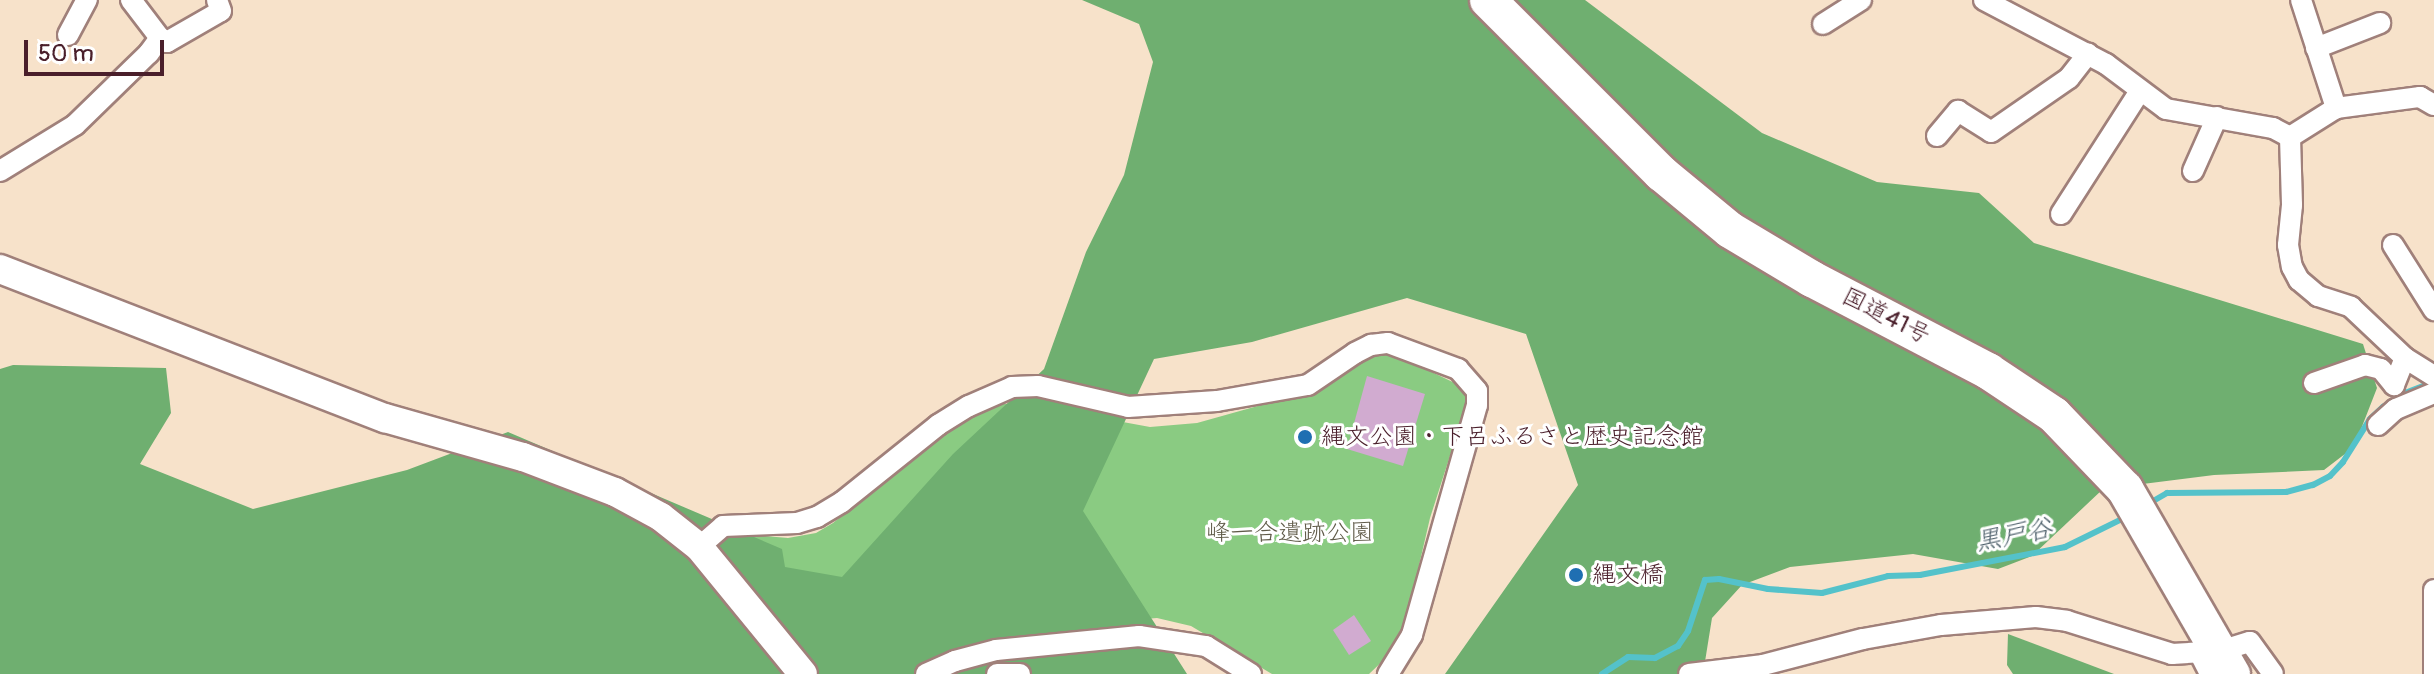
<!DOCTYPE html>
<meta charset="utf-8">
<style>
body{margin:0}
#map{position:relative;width:2434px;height:674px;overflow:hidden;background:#f7e2ca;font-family:Pangolin,"Klee One",sans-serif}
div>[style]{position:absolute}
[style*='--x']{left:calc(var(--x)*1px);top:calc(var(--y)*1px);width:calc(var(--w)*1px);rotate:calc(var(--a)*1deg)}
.green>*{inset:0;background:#8acb82}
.forest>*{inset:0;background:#6faf70}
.stream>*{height:6px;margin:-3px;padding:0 3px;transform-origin:3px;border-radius:3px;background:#54c2ca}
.building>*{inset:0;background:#d1abd0}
.roads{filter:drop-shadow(2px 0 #a0807a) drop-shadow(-2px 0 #a0807a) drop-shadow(0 2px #a0807a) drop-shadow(0 -2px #a0807a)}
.street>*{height:20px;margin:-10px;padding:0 10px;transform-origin:10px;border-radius:10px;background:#fff}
.secondary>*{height:28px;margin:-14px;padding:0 14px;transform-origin:14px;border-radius:14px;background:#fff}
.highway>*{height:36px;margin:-18px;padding:0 18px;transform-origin:18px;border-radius:18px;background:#fff}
.dots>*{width:22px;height:22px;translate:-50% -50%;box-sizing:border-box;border:4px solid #fff;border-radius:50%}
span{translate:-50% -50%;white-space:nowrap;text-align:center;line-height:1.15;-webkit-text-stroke:6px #fff;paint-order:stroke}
.street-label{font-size:24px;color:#4a1f2b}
.poi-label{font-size:24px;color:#4a1f2b}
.left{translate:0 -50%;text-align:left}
.park-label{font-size:24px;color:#605b49}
.water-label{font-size:26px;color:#4e606b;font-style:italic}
.scale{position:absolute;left:24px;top:40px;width:140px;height:36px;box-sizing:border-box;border:4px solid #4a1f2b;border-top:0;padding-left:10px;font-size:24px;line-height:28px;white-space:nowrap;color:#4a1f2b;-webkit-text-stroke:6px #fff;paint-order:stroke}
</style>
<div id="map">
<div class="green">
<i style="clip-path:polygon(1380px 352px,1394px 354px,1461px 386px,1468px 400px,1430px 518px,1404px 630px,1390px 654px,1369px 674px,1272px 674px,1191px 626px,1157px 618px,1095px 623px,896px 674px,728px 533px,788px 538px,816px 533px,833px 523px,955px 424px,996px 404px,1025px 404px,1150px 427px,1197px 423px,1325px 387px,1361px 359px)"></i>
</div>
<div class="forest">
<i style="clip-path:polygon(1082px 0,1585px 0,1762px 133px,1877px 182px,1979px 193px,2034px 243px,2363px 344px,2377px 388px,2354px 447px,2324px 470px,2214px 475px,2103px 489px,2032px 556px,1998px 569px,1913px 554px,1790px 567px,1742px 585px,1712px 618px,1703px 674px,1445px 674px,1578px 485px,1526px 334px,1407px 298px,1252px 342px,1154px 359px,1083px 511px,1187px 674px,0 674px,0 369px,13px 365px,166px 368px,171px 413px,140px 464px,253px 509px,407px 470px,508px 432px,782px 549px,785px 567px,842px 577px,953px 454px,1044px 369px,1086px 252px,1124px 175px,1153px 62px,1139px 24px)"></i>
<i style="clip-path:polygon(2008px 634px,2114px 674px,2013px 674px,2007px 665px)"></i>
</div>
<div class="stream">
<i style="--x:2148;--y:504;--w:22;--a:-30"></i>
<i style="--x:2167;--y:493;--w:119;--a:-0.5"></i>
<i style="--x:2286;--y:492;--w:28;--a:-15"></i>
<i style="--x:2313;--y:485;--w:19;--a:-28"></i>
<i style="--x:2330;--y:476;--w:19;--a:-47"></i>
<i style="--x:2343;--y:462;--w:51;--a:-57.9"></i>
<i style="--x:2370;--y:419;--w:18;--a:-43"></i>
<i style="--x:2383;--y:407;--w:26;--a:-32"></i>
<i style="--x:2405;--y:393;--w:31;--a:-21"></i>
<i style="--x:1602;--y:674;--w:31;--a:-33"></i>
<i style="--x:1628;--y:657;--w:27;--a:2"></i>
<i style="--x:1655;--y:658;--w:26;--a:-28"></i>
<i style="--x:1678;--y:646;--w:18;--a:-56"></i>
<i style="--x:1688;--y:631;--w:54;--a:-71.6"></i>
<i style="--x:1705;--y:580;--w:14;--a:-4"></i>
<i style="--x:1719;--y:579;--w:50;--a:11.5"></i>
<i style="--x:1768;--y:589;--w:54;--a:4.2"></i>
<i style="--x:1822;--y:593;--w:68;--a:-14.4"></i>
<i style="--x:1888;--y:576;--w:32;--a:-2"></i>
<i style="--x:1920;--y:575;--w:148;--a:-10.9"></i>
<i style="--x:2065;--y:547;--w:70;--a:-26.2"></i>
</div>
<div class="building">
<i style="clip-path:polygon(1367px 376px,1425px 394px,1403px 466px,1347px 449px)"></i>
<i style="clip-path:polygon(1354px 615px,1371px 641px,1349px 655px,1333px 630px)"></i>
</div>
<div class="roads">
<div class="street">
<i style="--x:1984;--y:0;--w:138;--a:27.7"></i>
<i style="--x:2106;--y:64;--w:75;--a:36.9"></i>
<i style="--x:2166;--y:109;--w:109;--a:10.1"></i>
<i style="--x:2273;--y:128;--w:19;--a:28"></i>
<i style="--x:2301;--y:0;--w:114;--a:72"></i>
<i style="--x:1823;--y:24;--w:45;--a:-32.3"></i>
<i style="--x:68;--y:35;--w:40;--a:-62"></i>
<i style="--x:160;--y:38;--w:8;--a:30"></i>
<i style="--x:167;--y:42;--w:62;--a:-29.9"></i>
<i style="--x:221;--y:11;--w:12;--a:-110"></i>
<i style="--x:2316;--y:48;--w:69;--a:-21.3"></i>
<i style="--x:1937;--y:136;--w:33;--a:-50"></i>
<i style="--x:1958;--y:111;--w:39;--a:32"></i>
<i style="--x:1991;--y:132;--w:95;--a:-34.7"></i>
<i style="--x:2069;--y:78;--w:31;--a:-52"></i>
<i style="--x:2290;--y:137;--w:68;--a:88.3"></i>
<i style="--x:2292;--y:205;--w:40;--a:95.7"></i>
<i style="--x:2288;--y:245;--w:22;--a:80"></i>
<i style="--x:2292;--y:267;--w:15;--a:62"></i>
<i style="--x:2299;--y:280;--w:25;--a:40"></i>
<i style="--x:2318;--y:296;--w:35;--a:18"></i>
<i style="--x:2351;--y:307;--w:74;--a:43.4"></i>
<i style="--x:2405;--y:358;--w:34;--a:32"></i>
<i style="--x:2290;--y:137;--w:54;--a:-32.2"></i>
<i style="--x:2336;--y:108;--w:85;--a:-7.5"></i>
<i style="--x:2420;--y:97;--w:16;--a:30"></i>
<i style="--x:0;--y:171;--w:88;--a:-31.5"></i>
<i style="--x:75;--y:125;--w:103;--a:-44.2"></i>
<i style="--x:149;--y:53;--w:19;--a:-54"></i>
<i style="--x:160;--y:38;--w:48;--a:-127.3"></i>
<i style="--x:2193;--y:171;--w:59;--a:-66"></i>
<i style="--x:2061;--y:214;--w:146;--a:-57.3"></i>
<i style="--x:2393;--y:245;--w:77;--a:57.8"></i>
<i style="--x:2314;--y:383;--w:54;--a:-19.4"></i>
<i style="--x:2365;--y:365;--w:16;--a:14"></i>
<i style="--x:2381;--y:369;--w:21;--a:51"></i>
<i style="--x:2394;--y:385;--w:29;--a:-68"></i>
<i style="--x:2378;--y:425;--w:24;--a:-42"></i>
<i style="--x:2396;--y:409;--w:41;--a:-22.8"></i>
<i style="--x:699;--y:547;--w:32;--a:-41"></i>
<i style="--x:723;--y:526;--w:74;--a:-2.3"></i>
<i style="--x:797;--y:523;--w:21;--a:-17"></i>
<i style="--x:817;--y:517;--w:29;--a:-31"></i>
<i style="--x:842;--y:502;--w:123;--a:-38.7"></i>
<i style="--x:938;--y:425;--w:36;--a:-32"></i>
<i style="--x:969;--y:406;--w:47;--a:-23.8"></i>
<i style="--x:1012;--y:387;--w:26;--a:-2"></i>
<i style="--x:1038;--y:386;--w:92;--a:13.1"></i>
<i style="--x:1128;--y:407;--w:89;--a:-3.9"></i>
<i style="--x:1217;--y:401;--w:92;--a:-10"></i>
<i style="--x:1308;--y:385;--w:57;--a:-34.2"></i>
<i style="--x:1355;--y:353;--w:18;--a:-27"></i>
<i style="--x:1371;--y:345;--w:17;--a:-7"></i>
<i style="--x:1388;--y:343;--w:75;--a:20.4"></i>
<i style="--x:1458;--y:369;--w:29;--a:49"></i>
<i style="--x:1477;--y:391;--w:14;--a:90"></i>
<i style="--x:1477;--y:405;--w:239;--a:105.8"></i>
<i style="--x:1412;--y:635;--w:46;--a:121.6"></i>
<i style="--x:2199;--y:652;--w:25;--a:63"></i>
<i style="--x:926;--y:674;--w:32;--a:-24"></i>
<i style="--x:955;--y:661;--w:42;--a:-15"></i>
<i style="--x:996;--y:650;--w:144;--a:-5.6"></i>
<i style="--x:1139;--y:636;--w:68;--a:8.5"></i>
<i style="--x:1206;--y:646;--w:53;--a:31.9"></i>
<i style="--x:997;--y:674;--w:23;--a:0"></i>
<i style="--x:1689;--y:674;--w:75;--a:-6.9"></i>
<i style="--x:1763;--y:665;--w:103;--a:-14.6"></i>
<i style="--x:1863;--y:639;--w:79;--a:-10.2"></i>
<i style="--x:1941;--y:625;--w:95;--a:-4.8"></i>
<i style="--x:2036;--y:617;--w:31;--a:7"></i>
<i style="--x:2067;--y:621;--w:110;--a:17.4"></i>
<i style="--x:2172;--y:654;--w:48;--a:-3.6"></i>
<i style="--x:2220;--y:651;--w:31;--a:-17"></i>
<i style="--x:2250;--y:642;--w:39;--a:54"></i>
<i style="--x:2434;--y:674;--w:84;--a:-90"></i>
</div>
<div class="secondary">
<i style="--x:0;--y:269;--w:413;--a:21.2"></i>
<i style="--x:385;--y:418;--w:143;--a:15.8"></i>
<i style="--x:523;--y:457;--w:98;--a:20.8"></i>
<i style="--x:615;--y:492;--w:52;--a:28.5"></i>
<i style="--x:661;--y:517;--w:48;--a:38.3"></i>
<i style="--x:699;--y:547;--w:164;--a:50.7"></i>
</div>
<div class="highway">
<i style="--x:1488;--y:0;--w:245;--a:45"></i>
<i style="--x:1661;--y:173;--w:89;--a:39.6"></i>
<i style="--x:1730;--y:230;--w:96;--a:30.9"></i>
<i style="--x:1812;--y:279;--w:199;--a:27.6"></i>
<i style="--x:1988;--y:371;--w:79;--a:33.7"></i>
<i style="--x:2054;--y:415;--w:103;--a:46.2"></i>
<i style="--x:2125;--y:489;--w:214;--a:60"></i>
</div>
</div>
<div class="dots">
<i style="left:1305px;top:437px;background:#1f6fb2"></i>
<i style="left:1576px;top:575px;background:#1f6fb2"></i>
</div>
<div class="street-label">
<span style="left:1886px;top:316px;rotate:27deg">国道41号</span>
</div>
<div class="poi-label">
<span class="left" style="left:1321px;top:437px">縄文公園・下呂ふるさと歴史記念館</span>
<span class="left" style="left:1592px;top:575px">縄文橋</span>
</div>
<div class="park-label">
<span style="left:1290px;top:533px">峰一合遺跡公園</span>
</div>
<div class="water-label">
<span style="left:2014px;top:536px;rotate:-11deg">黒戸谷</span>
</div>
<div class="scale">50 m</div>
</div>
